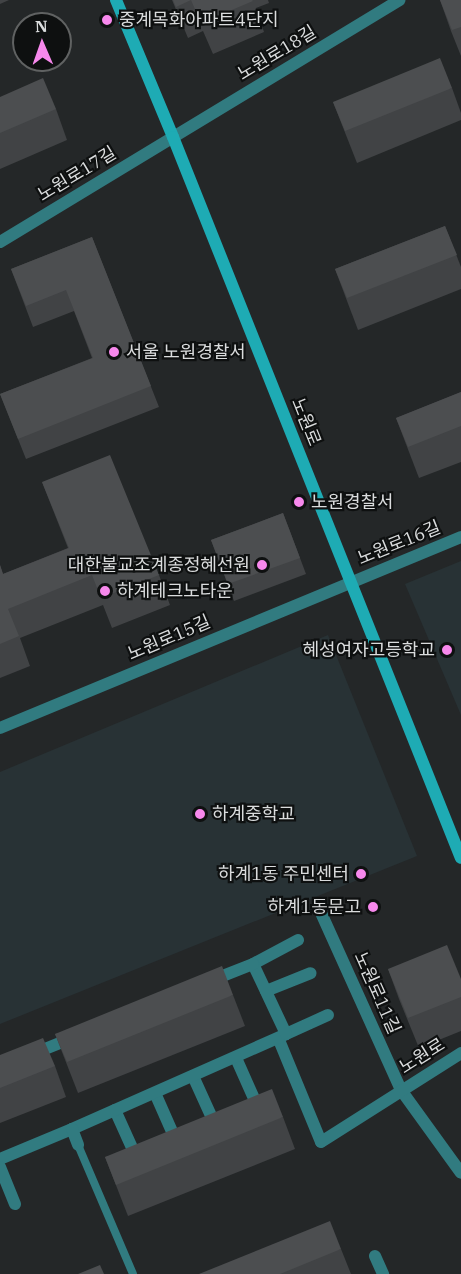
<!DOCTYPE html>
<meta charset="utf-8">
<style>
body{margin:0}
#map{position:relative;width:461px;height:1274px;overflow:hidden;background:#242728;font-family:"IBM Plex Serif","Noto Sans KR",serif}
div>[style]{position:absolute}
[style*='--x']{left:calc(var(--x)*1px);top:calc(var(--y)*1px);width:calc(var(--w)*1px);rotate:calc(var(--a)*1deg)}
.built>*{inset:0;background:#283235}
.service>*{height:8px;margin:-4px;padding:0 4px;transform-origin:4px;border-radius:4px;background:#317b80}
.minor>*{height:12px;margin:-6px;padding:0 6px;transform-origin:6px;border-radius:6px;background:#317b80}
.tertiary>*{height:12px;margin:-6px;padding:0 6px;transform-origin:6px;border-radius:6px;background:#317b80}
.secondary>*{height:12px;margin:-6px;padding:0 6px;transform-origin:6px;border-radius:6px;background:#1eabb4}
.wall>*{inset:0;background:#414345}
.building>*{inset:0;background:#4c4e50}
.dots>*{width:16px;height:16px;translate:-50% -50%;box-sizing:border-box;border:3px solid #0e1010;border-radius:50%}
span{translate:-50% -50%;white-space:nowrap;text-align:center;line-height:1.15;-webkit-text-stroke:4.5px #0e1010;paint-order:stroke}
.poi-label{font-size:18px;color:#dadcdd}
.left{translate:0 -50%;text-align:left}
.right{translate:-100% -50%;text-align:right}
.street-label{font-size:18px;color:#dadcdd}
.north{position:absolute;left:12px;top:12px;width:60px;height:60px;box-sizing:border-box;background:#0e1010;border:2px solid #606262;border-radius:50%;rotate:358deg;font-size:16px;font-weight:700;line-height:24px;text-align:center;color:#dadcdd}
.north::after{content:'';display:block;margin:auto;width:21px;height:27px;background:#f788ec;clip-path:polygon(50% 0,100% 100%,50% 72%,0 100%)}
</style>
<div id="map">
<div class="built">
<i style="clip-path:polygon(461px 561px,461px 715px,405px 584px)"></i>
<i style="clip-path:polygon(328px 635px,417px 856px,0 1024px,0 772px)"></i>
</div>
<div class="service">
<i style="--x:78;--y:1145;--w:140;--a:66.9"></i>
</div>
<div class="minor">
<i style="--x:0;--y:728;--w:499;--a:-22.5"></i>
<i style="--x:322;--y:915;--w:192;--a:65.7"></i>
<i style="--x:401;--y:1090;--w:102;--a:54.1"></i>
<i style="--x:253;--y:964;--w:51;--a:-28.1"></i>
<i style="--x:266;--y:991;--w:48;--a:-21.8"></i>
<i style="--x:286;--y:1034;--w:46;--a:-24.3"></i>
<i style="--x:279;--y:1040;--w:110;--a:67.6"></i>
<i style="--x:321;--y:1142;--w:166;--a:-32.4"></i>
<i style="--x:40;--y:1051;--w:35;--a:-22"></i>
<i style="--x:236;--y:1058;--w:49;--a:66"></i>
<i style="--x:193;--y:1076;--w:48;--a:65.6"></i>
<i style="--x:155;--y:1093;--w:47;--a:66.2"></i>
<i style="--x:115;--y:1110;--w:46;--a:65.7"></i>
<i style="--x:72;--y:1129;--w:234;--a:-23.9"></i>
<i style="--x:286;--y:1034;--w:77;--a:-115.2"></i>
<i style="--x:253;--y:964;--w:46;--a:158.4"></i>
<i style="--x:0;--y:1159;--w:78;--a:-22.6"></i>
<i style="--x:72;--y:1129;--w:17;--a:69"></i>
<i style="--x:0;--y:1167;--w:40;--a:68"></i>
<i style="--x:375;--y:1256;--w:20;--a:66"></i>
</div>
<div class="tertiary">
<i style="--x:0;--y:242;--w:467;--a:-31.2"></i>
</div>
<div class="secondary">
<i style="--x:116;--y:0;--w:148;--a:67.4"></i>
<i style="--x:173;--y:137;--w:776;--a:68.23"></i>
</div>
<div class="wall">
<i style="clip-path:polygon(0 0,9px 0,0 4px)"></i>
<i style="clip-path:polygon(172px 0,268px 0,269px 3px,256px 8px,264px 32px,213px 54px,203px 31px,188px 38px)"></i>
<i style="clip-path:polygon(440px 0,461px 0,461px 56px,451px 31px)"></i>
<i style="clip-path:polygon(452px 88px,461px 113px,461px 120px,357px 163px,333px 102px)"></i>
<i style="clip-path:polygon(0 97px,56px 109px,67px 140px,0 169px)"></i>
<i style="clip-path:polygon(445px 226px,461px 267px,461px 289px,358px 330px,335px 269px)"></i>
<i style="clip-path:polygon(92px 237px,159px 407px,26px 459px,0 394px,92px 358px,74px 311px,33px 327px,11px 269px)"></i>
<i style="clip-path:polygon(461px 392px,461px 462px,419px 478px,396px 418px)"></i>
<i style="clip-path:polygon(42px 482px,159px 575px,170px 605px,112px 628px,103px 605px,20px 638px,30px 666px,0 678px,0 565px,3px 574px,68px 548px)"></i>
<i style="clip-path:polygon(283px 513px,306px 574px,234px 601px,211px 540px)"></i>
<i style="clip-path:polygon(388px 969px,461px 979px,461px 1031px,419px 1048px,399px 999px)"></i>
<i style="clip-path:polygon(233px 995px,245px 1026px,78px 1093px,55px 1034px)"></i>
<i style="clip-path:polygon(0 1055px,55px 1066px,66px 1097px,0 1123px)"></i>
<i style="clip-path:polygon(283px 1117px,295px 1149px,128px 1216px,105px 1157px)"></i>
<i style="clip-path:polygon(341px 1249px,351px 1274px,199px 1274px)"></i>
</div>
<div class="building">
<i style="clip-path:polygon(173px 0,252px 0,253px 1px,201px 23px,191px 0,176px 7px)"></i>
<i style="clip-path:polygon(440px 0,461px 0,461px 27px,452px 30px)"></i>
<i style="clip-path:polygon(440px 58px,452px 88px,345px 131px,333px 102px)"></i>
<i style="clip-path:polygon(43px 78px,56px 109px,0 133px,0 97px)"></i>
<i style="clip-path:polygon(445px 226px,457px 255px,347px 298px,335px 269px)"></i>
<i style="clip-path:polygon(92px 237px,151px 386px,18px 439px,0 394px,93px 358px,66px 290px,26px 306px,11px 269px)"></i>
<i style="clip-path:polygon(461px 392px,461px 426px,408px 447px,396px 418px)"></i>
<i style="clip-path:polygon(110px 455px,159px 575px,101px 598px,92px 575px,8px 609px,19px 636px,0 644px,0 565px,3px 574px,69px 548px,42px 482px)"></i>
<i style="clip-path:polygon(283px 513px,300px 558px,228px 584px,211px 540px)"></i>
<i style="clip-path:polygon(447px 945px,461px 979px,461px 997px,408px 1018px,388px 969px)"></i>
<i style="clip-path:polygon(222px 966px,233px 995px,67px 1062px,55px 1034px)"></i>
<i style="clip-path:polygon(43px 1038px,55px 1066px,0 1088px,0 1055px)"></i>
<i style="clip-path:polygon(272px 1089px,283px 1117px,116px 1185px,105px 1157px)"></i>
<i style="clip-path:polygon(330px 1221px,341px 1249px,280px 1274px,199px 1274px)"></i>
<i style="clip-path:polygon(100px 1265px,104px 1274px,78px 1274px)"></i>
</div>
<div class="dots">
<i style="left:107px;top:20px;background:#f788ec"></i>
<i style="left:114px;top:352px;background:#f788ec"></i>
<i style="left:299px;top:502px;background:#f788ec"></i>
<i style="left:262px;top:565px;background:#f788ec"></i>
<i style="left:105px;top:591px;background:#f788ec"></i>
<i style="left:447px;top:650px;background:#f788ec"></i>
<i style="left:200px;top:814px;background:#f788ec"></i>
<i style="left:361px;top:874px;background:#f788ec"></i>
<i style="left:373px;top:907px;background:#f788ec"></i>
</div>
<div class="poi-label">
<span class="left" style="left:119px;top:20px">중계목화아파트4단지</span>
<span class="left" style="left:126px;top:352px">서울 노원경찰서</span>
<span class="left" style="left:311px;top:502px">노원경찰서</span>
<span class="right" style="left:250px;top:565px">대한불교조계종정혜선원</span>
<span class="left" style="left:117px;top:591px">하계테크노타운</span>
<span class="right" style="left:435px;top:650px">혜성여자고등학교</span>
<span class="left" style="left:212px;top:814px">하계중학교</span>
<span class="right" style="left:349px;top:874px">하계1동 주민센터</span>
<span class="right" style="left:361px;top:907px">하계1동문고</span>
</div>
<div class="street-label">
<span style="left:277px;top:53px;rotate:-31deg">노원로18길</span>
<span style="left:77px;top:174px;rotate:-31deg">노원로17길</span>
<span style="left:306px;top:422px;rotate:68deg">노원로</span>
<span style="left:399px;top:543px;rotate:-22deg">노원로16길</span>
<span style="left:169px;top:638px;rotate:-23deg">노원로15길</span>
<span style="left:377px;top:993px;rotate:66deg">노원로11길</span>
<span style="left:422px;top:1056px;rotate:-32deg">노원로</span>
</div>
<div class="north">N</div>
</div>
